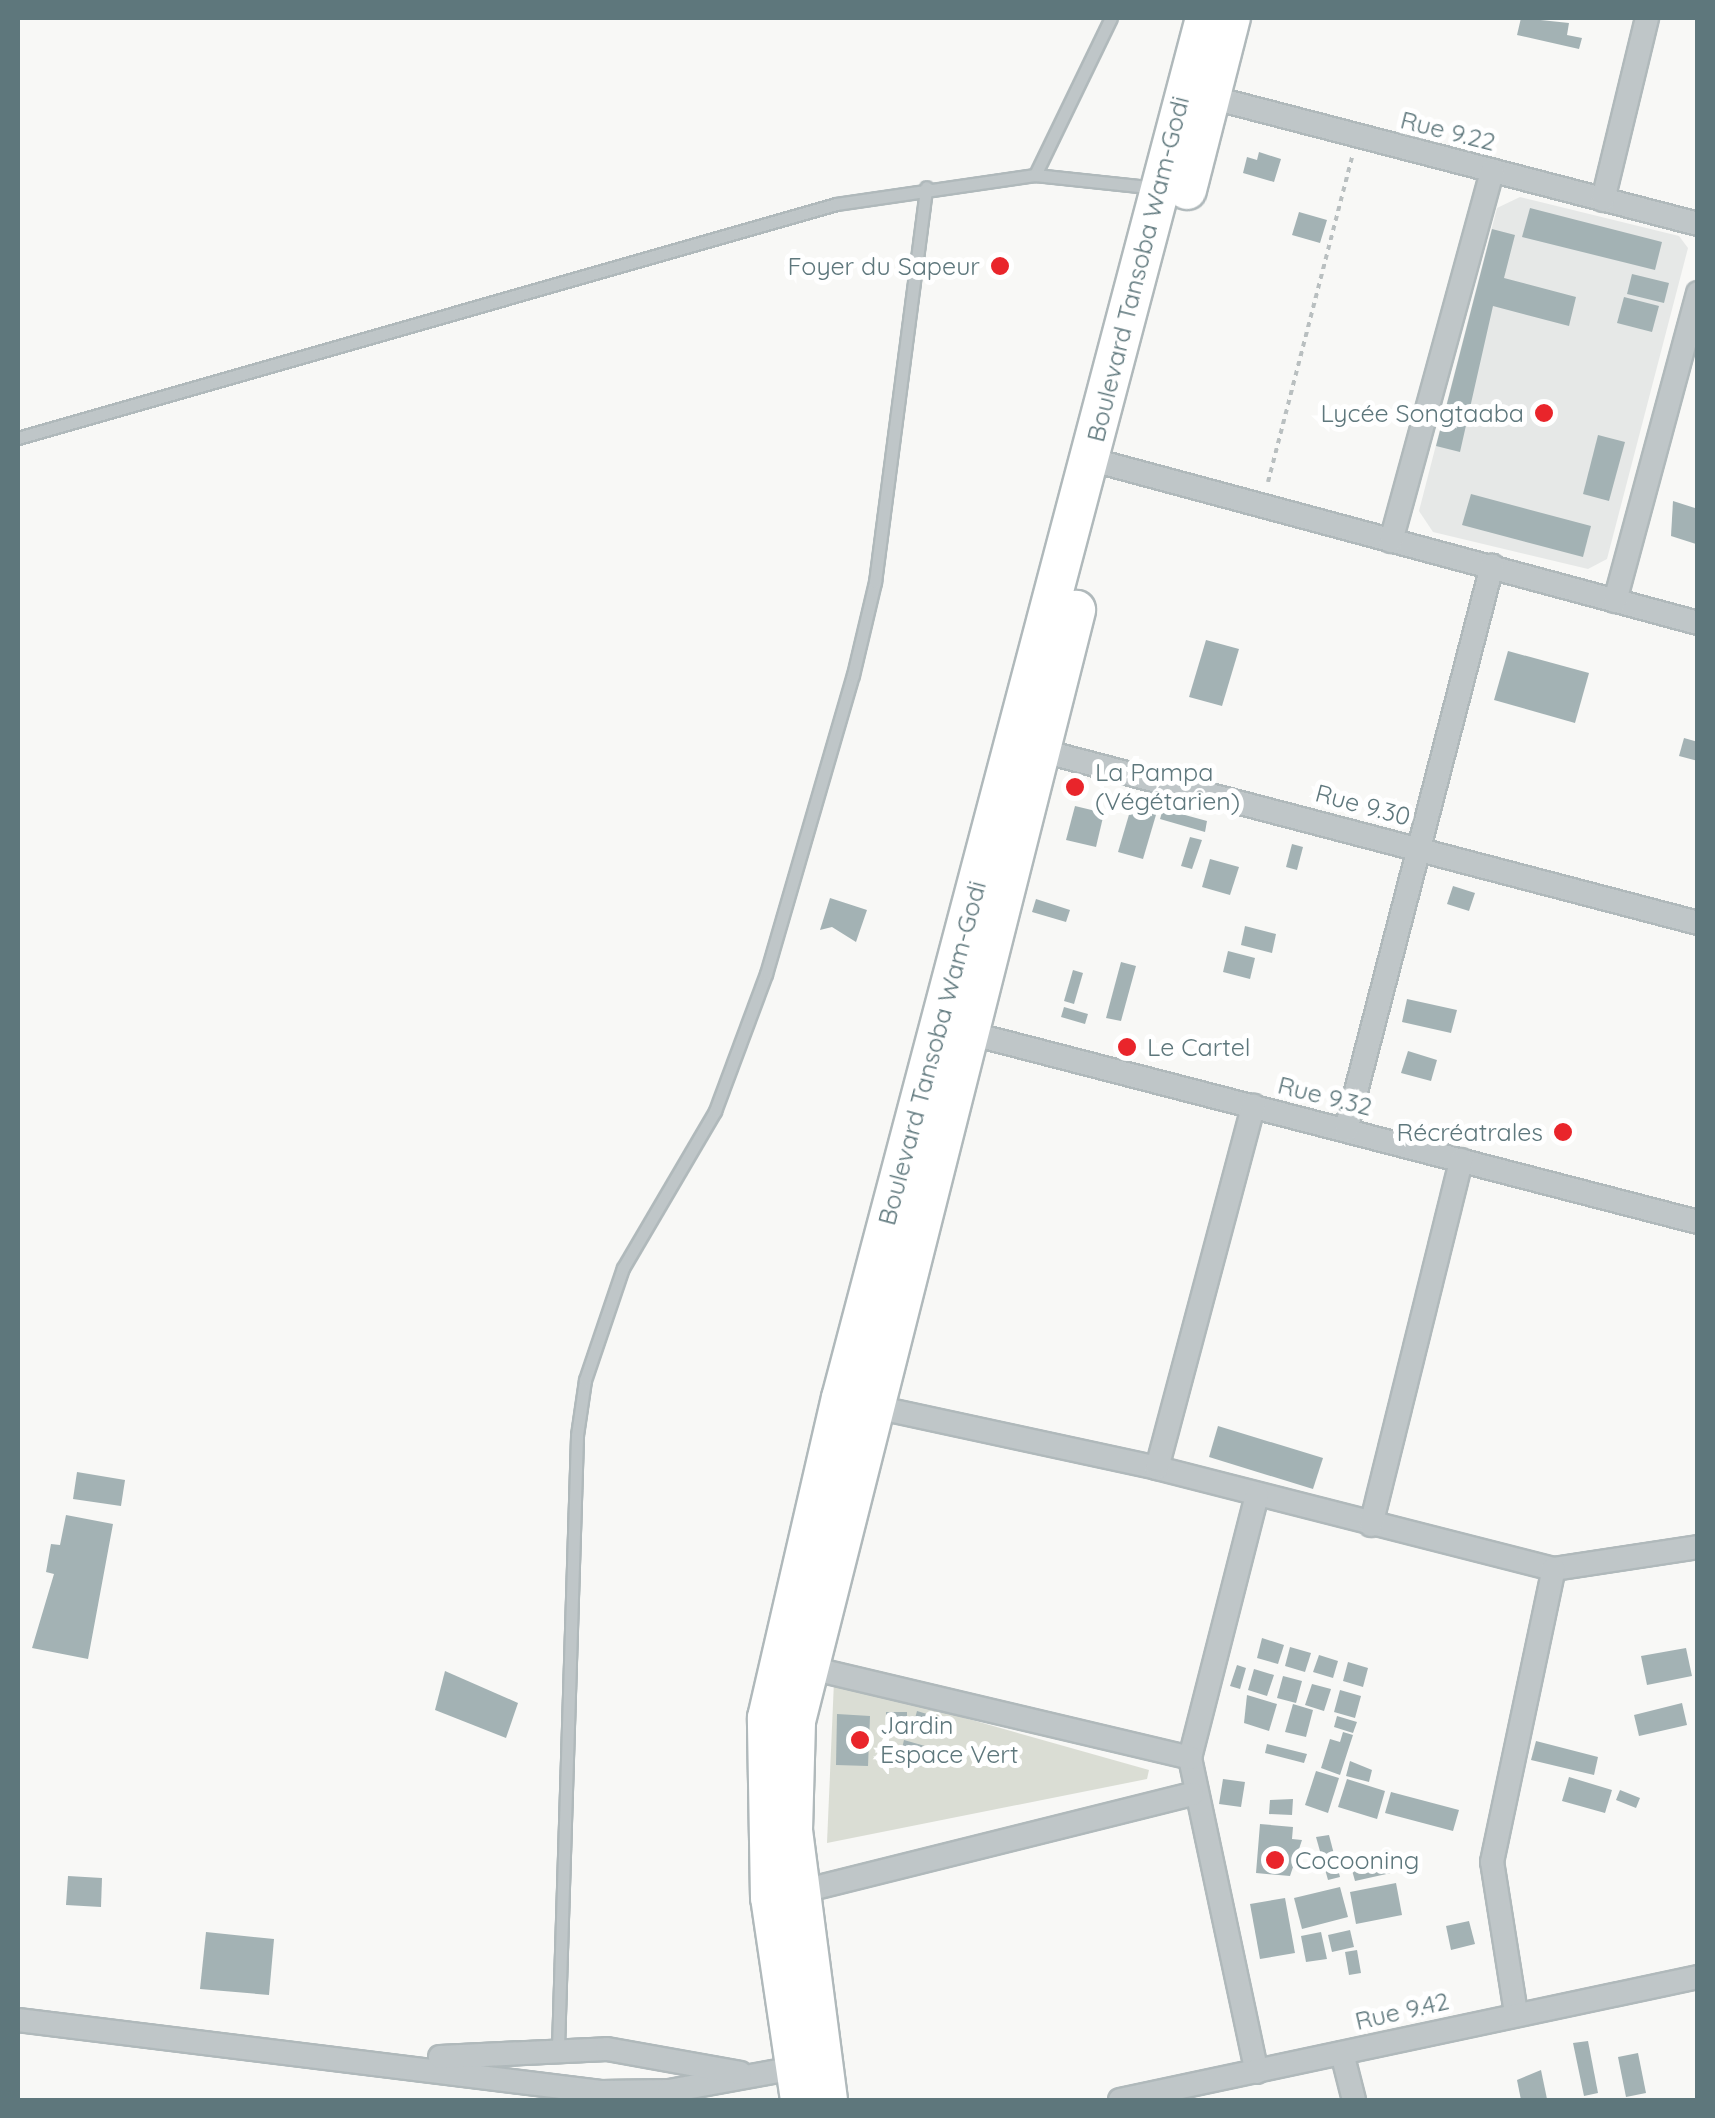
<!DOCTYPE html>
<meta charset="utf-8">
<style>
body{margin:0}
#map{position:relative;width:1715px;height:2118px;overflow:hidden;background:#f8f8f6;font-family:Quicksand,sans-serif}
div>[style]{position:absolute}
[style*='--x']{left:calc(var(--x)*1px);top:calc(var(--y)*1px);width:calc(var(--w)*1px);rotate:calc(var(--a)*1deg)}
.built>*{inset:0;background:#e6e8e7}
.green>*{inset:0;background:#daddd4}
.building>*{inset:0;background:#a3b2b4}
.path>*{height:4px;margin-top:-2px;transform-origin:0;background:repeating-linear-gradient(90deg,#b9bfc0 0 5px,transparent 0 10px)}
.roads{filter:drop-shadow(2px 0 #b0b9bb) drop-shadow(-2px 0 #b0b9bb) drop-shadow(0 2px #b0b9bb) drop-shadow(0 -2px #b0b9bb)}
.lane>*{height:11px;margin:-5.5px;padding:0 5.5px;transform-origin:5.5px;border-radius:5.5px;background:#bfc6c8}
.street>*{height:22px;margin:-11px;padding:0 11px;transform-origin:11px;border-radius:11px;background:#bfc6c8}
.primary>*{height:38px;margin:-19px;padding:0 19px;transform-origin:19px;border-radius:19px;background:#fff}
.dots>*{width:28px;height:28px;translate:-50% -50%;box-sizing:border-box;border:5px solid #fff;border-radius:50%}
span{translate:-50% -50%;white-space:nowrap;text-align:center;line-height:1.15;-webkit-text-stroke:10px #fff;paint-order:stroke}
.street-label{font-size:25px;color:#5e777c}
.poi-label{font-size:25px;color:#5e777c}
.right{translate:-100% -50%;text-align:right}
.left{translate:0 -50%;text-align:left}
.frame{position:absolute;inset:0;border:20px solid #5e777c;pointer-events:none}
</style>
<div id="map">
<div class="built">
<i style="clip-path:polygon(1520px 197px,1679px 236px,1688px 248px,1607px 559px,1588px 569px,1433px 532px,1419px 511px,1497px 208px)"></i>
</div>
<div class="green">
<i style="clip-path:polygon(834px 1681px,1149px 1770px,1147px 1779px,827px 1843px)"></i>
</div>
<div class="building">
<i style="clip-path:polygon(1521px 18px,1569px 23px,1567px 35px,1582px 38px,1579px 49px,1517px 35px)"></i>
<i style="clip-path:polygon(1259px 152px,1281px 159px,1274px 182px,1243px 173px,1247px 157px,1257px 160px)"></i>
<i style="clip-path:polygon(1530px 208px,1662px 242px,1655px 270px,1522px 237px)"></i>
<i style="clip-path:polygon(1299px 212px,1327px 220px,1320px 243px,1292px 235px)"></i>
<i style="clip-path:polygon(1492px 229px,1515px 235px,1504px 278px,1576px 297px,1569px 326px,1493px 306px,1460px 452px,1436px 446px)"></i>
<i style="clip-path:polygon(1632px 274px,1669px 283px,1664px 303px,1627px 294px)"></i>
<i style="clip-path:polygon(1624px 297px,1659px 306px,1652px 332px,1617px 323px)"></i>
<i style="clip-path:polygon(1598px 435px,1625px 442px,1609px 501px,1583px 494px)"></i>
<i style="clip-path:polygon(1471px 494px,1591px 526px,1583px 557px,1462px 525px)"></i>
<i style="clip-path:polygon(1673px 501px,1698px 509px,1696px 544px,1671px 536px)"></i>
<i style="clip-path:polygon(1206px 640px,1239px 649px,1222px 706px,1189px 697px)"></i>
<i style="clip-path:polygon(1508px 651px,1589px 673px,1575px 723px,1494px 700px)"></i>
<i style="clip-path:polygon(1684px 738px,1698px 742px,1698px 761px,1679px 756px)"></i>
<i style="clip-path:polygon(1133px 801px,1158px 808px,1143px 859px,1118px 852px)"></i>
<i style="clip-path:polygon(1075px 806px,1104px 813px,1096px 847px,1066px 840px)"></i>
<i style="clip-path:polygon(1163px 809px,1207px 821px,1205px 832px,1160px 819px)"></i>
<i style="clip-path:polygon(1190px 837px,1202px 840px,1192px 869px,1181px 866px)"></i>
<i style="clip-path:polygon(1292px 844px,1303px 847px,1297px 870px,1286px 867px)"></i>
<i style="clip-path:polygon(1210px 859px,1239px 867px,1230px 895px,1202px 887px)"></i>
<i style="clip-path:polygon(1453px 886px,1475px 893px,1469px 911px,1447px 904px)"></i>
<i style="clip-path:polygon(830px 898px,867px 910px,856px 942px,832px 927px,820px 930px)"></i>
<i style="clip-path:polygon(1036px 899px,1070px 910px,1066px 922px,1032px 912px)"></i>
<i style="clip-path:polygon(1245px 926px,1276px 934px,1272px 953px,1241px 945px)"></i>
<i style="clip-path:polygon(1228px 951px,1255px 958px,1250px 979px,1223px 972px)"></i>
<i style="clip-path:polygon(1121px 962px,1136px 966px,1121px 1021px,1106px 1018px)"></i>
<i style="clip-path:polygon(1073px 970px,1083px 973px,1074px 1004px,1064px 1001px)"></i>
<i style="clip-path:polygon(1407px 999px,1457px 1010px,1451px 1033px,1402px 1022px)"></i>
<i style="clip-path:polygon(1064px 1007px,1088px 1014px,1085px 1024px,1061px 1017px)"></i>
<i style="clip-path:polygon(1408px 1051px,1437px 1060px,1431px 1081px,1401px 1073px)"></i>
<i style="clip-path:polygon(1218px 1426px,1323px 1458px,1313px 1489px,1209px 1457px)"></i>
<i style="clip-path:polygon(77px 1472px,125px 1480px,121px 1506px,73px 1499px)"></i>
<i style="clip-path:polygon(66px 1515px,113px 1524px,88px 1659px,32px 1648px,54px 1574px,46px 1572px,51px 1544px,60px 1545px)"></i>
<i style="clip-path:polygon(1262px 1638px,1284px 1645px,1278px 1664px,1257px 1658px)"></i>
<i style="clip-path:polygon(1290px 1647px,1311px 1653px,1305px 1672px,1285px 1666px)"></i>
<i style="clip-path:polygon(1686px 1648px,1692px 1676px,1647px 1685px,1641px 1656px)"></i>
<i style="clip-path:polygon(1319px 1655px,1338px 1661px,1333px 1678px,1313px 1672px)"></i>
<i style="clip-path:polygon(1348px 1662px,1368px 1668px,1363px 1687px,1343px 1681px)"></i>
<i style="clip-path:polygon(1237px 1665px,1246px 1668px,1240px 1689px,1230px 1686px)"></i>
<i style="clip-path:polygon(1254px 1669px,1274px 1675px,1267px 1696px,1248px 1690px)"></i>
<i style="clip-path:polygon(445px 1671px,518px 1703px,506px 1738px,435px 1710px)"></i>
<i style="clip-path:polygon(1283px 1676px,1302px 1681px,1296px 1703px,1277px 1698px)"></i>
<i style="clip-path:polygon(1312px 1684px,1331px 1689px,1324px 1711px,1305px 1705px)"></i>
<i style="clip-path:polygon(1340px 1690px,1361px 1696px,1355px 1718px,1334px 1712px)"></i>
<i style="clip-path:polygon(1247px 1695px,1277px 1704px,1269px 1731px,1244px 1723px)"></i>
<i style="clip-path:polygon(1682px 1703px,1687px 1725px,1639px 1736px,1634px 1715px)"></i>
<i style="clip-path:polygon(1293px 1704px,1313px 1710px,1306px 1737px,1285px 1732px)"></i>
<i style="clip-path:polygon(917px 1711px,937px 1717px,931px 1735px,912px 1729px)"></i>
<i style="clip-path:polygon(886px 1712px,907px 1712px,907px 1725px,886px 1725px)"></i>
<i style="clip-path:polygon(837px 1714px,870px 1716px,868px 1766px,836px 1765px)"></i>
<i style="clip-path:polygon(1337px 1716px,1357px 1722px,1353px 1733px,1334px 1727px)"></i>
<i style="clip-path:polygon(1343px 1732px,1353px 1735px,1340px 1775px,1321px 1768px,1330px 1739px,1340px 1742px)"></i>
<i style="clip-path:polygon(904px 1740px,925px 1746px,920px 1767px,899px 1761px)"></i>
<i style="clip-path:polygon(1536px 1741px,1598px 1757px,1594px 1775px,1531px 1760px)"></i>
<i style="clip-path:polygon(1267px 1744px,1307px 1754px,1304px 1763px,1265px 1753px)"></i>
<i style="clip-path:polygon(1350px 1761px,1372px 1770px,1369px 1782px,1346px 1776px)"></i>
<i style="clip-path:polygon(1316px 1771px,1339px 1778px,1328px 1813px,1305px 1805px)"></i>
<i style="clip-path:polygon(1569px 1777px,1612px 1790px,1605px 1813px,1562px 1801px)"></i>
<i style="clip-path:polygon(1223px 1779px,1245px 1782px,1241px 1807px,1219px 1804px)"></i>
<i style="clip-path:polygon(1347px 1779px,1385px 1791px,1377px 1819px,1338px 1807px)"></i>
<i style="clip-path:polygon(1620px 1790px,1640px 1798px,1636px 1808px,1616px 1800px)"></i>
<i style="clip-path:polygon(1391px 1792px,1459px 1810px,1453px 1831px,1385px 1813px)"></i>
<i style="clip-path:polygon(1293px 1799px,1292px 1815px,1269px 1814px,1270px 1800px)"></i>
<i style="clip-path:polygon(1260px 1824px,1293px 1827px,1292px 1839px,1302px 1840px,1290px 1876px,1256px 1873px)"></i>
<i style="clip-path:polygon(1329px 1835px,1340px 1877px,1328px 1880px,1316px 1837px)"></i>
<i style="clip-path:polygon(1387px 1855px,1391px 1873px,1355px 1881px,1350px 1863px)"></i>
<i style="clip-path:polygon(68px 1876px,102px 1878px,101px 1907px,66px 1905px)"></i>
<i style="clip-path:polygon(1396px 1883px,1402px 1915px,1356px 1924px,1350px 1892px)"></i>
<i style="clip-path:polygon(1340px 1887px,1348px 1917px,1302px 1929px,1294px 1898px)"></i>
<i style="clip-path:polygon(1285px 1898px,1295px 1953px,1260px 1959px,1250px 1904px)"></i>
<i style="clip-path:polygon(1469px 1921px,1475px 1944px,1451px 1950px,1446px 1926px)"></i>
<i style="clip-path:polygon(1350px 1930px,1354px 1947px,1332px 1952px,1328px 1935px)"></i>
<i style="clip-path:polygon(206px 1932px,274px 1939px,269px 1995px,200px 1989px)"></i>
<i style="clip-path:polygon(1321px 1932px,1327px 1959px,1306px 1962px,1301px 1936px)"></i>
<i style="clip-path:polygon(1357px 1950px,1361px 1973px,1349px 1975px,1345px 1952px)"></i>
<i style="clip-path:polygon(1588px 2041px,1598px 2093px,1584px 2096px,1573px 2043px)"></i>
<i style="clip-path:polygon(1638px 2053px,1646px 2093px,1626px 2097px,1618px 2057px)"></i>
<i style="clip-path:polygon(1541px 2070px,1547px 2099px,1521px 2100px,1517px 2080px)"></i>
</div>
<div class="path">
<i style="--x:1268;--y:482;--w:336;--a:-75.5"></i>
</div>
<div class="roads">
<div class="lane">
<i style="--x:1035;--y:175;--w:174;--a:-64.2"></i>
<i style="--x:18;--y:438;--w:851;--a:-15.96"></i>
<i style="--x:836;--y:204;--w:201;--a:-8.3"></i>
<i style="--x:1035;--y:175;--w:123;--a:6.1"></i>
<i style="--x:558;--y:2048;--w:613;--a:-88.22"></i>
<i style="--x:577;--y:1435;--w:56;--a:-81.7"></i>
<i style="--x:585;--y:1380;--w:118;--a:-71.3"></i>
<i style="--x:623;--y:1268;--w:182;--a:-59.6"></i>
<i style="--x:715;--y:1111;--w:146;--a:-69.6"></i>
<i style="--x:766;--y:974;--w:311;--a:-73.8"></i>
<i style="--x:853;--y:675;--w:96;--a:-76.7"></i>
<i style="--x:875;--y:582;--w:398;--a:-82.6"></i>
</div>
<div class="street">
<i style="--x:1202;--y:95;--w:513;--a:14.58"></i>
<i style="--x:1603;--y:200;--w:187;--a:-76.4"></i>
<i style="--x:1089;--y:459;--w:631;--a:15.07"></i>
<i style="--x:1391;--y:541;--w:384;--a:-74.7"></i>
<i style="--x:1615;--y:601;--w:319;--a:-74.9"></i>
<i style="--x:1031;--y:748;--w:690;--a:14.7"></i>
<i style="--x:961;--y:1031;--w:761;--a:14.53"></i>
<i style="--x:1346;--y:1130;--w:583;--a:-75.49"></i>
<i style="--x:871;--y:1406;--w:293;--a:12.2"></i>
<i style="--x:1157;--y:1468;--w:410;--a:14.3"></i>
<i style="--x:1554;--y:1569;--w:146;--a:-8.7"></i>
<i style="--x:1157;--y:1468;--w:375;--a:-75.1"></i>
<i style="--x:1257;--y:1495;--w:271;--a:104.3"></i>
<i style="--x:1190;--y:1758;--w:321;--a:78"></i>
<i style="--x:1371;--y:1525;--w:376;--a:-76.1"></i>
<i style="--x:806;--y:1667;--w:395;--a:13.3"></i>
<i style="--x:799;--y:1892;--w:405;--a:-14"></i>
<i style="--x:1516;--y:2013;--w:153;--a:-99"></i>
<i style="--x:1492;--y:1862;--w:299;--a:-78.1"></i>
<i style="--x:18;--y:2020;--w:587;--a:7.04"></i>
<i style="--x:601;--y:2092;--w:68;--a:-0.8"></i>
<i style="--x:669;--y:2091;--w:127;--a:-10.4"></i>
<i style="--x:1342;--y:2053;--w:49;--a:75.7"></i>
<i style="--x:440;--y:2057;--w:167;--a:-2.7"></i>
<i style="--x:607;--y:2049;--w:135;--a:10.2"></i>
<i style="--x:1120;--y:2100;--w:591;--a:-12.01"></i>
</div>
<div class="primary">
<i style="--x:1187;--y:190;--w:178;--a:-75.7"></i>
<i style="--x:800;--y:2100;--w:204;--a:-98.4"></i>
<i style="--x:770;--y:1898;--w:180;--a:-91"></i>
<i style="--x:767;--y:1718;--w:328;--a:-77"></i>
<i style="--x:841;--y:1398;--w:1427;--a:-75.22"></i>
<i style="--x:828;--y:2100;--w:272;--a:-97.4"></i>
<i style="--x:793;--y:1830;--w:109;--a:-88.4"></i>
<i style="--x:796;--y:1721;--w:1146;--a:-75.85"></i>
</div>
</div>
<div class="dots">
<i style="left:1000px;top:266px;background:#e9252b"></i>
<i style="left:1544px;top:413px;background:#e9252b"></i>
<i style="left:1075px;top:787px;background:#e9252b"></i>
<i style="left:1127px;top:1047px;background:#e9252b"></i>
<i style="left:1563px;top:1132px;background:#e9252b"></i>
<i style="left:860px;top:1740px;background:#e9252b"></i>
<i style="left:1275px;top:1860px;background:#e9252b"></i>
</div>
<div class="street-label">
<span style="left:1448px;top:131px;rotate:14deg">Rue 9.22</span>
<span style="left:1138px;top:269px;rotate:-76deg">Boulevard Tansoba Wam-Godi</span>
<span style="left:1363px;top:805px;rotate:15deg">Rue 9.30</span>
<span style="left:932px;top:1053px;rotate:-75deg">Boulevard Tansoba Wam-Godi</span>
<span style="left:1325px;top:1096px;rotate:14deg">Rue 9.32</span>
<span style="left:1402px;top:2011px;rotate:-13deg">Rue 9.42</span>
</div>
<div class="poi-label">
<span class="right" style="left:980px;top:266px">Foyer du Sapeur</span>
<span class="right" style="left:1524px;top:413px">Lycée Songtaaba</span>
<span class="left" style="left:1095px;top:787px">La Pampa<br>(Végétarien)</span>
<span class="left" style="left:1147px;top:1047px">Le Cartel</span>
<span class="right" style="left:1543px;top:1132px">Récréatrales</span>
<span class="left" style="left:880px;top:1740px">Jardin<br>Espace Vert</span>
<span class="left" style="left:1295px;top:1860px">Cocooning</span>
</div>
<div class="frame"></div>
</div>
